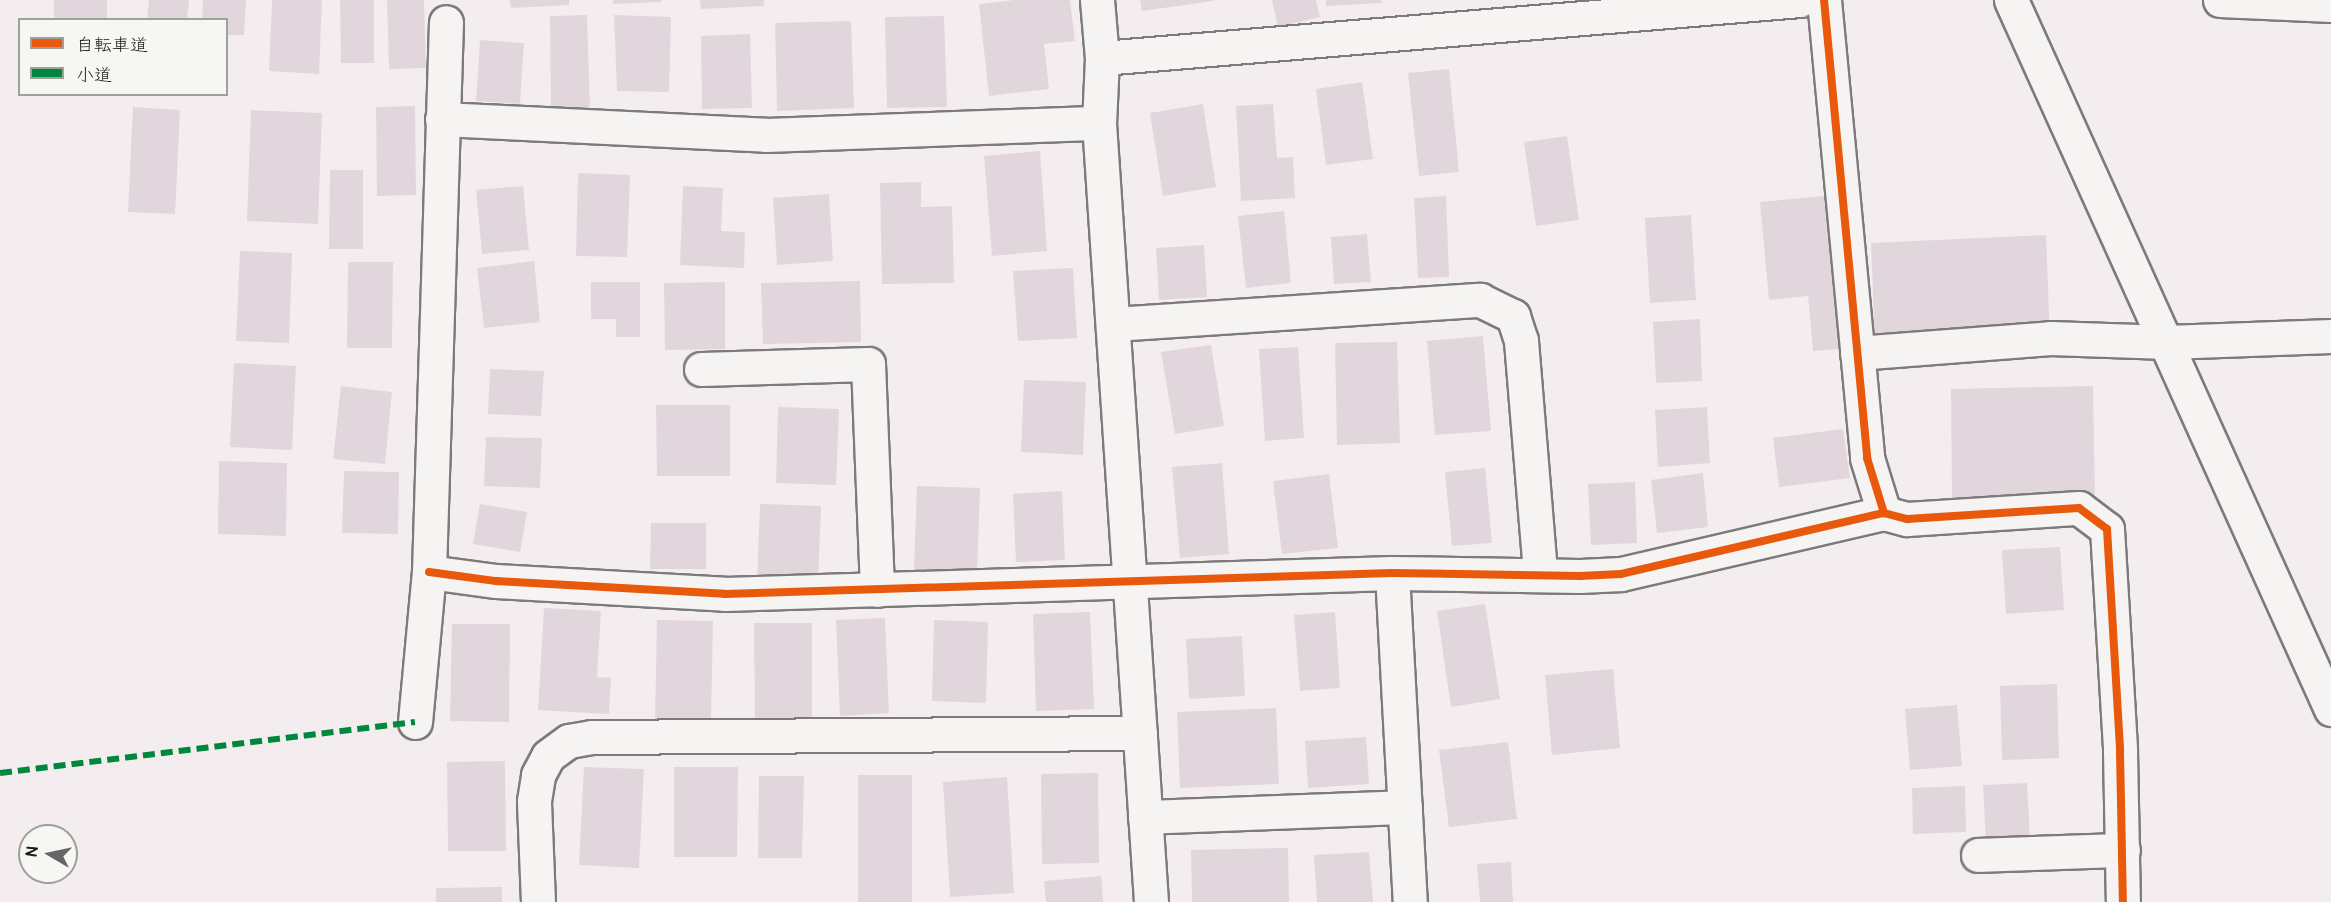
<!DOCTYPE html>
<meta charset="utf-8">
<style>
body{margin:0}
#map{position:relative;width:2331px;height:902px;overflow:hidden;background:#f3edf0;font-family:Pangolin,"Klee One",sans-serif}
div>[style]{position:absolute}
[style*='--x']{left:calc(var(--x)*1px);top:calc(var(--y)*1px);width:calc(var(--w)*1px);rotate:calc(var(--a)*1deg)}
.building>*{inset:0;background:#e2d6dd}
.roads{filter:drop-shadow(2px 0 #7d7a7b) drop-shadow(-2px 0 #7d7a7b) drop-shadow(0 2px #7d7a7b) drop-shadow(0 -2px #7d7a7b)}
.minor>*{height:33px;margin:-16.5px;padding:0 16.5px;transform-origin:16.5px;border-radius:16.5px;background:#f5f4f3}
.quiet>*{height:6px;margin-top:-3px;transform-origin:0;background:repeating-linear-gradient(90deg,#00873e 0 12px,transparent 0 18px)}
.cycleway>*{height:8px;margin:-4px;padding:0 4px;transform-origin:4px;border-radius:4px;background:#e8590c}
span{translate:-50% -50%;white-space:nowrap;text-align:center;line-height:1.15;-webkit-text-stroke:6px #f6f6f2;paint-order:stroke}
.legend{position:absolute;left:18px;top:18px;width:210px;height:78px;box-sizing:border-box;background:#f6f6f2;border:2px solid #9f9f9c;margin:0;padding:8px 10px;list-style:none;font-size:18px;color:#1c1c1c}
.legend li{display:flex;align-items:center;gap:12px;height:30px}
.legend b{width:30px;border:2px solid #9f9f9c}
.north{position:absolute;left:18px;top:824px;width:60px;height:60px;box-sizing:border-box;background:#f6f6f2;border:2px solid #9f9f9c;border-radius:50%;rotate:279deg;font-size:16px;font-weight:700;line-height:24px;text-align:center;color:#1c1c1c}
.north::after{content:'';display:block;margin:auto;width:21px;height:27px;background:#676566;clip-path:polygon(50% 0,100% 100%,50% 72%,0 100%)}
</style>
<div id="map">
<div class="building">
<i style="clip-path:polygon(54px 0,107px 0,107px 20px,54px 20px)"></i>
<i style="clip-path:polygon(149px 0,189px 0,187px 20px,147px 20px)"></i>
<i style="clip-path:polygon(203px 0,246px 0,244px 35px,226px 35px,226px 20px,202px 20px)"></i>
<i style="clip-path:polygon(272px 0,322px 0,319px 74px,269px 71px)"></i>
<i style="clip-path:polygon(340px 0,374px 0,374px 63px,341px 63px)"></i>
<i style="clip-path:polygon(387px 0,424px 0,426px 68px,389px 69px)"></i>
<i style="clip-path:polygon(510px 0,569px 0,569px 5px,511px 8px)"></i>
<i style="clip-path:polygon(613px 0,661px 0,661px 2px,613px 4px)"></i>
<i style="clip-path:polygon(700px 0,764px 0,764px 6px,701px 9px)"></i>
<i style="clip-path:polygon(1014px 0,1070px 0,1075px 41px,1044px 44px,1049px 89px,989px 96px,979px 4px)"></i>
<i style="clip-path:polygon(1140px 0,1213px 0,1213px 1px,1142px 11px)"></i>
<i style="clip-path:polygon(1272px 0,1316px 0,1320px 17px,1278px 27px)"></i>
<i style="clip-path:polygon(1326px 0,1381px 0,1382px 3px,1326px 6px)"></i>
<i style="clip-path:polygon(587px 15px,590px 112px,551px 112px,550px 16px)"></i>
<i style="clip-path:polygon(614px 15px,671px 17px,669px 92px,617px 91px)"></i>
<i style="clip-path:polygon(944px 16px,947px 107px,887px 108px,885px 17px)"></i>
<i style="clip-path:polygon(851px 21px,854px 108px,777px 111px,775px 23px)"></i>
<i style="clip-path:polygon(750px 34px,752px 108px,702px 109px,701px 36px)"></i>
<i style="clip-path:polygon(480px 40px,524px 43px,520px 104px,476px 101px)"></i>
<i style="clip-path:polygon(1449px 69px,1459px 172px,1419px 176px,1408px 73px)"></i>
<i style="clip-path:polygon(1362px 82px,1373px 159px,1326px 165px,1316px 89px)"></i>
<i style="clip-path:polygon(1203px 104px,1216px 187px,1163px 196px,1150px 113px)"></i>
<i style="clip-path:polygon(1273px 104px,1277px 158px,1293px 157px,1295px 198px,1241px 201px,1236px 106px)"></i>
<i style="clip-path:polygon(415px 106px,416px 195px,377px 196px,376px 107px)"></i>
<i style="clip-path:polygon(133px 107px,180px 110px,175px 214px,128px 212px)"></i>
<i style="clip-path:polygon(251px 110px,322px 113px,318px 224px,247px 221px)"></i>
<i style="clip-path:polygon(1567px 136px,1579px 220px,1536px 226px,1524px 142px)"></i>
<i style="clip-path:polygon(1040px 151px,1047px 251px,992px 256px,984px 156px)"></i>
<i style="clip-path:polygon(330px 170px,363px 170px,363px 249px,329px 249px)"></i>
<i style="clip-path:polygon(578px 173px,630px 175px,627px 257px,576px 256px)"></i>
<i style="clip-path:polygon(921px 182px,921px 207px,952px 206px,954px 283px,882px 284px,880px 183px)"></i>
<i style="clip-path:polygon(523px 186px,529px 250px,482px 254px,476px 190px)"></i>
<i style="clip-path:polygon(683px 186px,723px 188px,721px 231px,745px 232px,744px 268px,680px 265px)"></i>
<i style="clip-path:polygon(829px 194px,833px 261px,777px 265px,773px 198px)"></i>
<i style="clip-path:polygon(1446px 196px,1449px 277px,1418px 278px,1414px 198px)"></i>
<i style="clip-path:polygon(1825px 196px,1839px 349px,1813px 351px,1808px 296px,1769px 300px,1760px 202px)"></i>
<i style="clip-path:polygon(1284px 211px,1291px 283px,1246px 288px,1238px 216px)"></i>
<i style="clip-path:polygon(1691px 215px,1696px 300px,1650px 303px,1645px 218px)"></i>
<i style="clip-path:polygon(1367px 234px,1371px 282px,1334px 284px,1331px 237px)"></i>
<i style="clip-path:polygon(2046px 235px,2050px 338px,1875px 345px,1871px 243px)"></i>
<i style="clip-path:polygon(1204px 245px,1207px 297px,1159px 300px,1156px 248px)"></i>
<i style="clip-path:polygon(240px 251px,292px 253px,289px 343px,236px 341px)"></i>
<i style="clip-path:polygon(534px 261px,540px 322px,484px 328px,477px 268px)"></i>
<i style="clip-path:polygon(348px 262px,393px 262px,392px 348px,347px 348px)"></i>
<i style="clip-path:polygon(1073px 268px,1077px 338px,1018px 341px,1013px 271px)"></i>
<i style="clip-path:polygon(860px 281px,861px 342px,763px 344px,761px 283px)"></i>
<i style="clip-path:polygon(591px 282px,640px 282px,640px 337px,616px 337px,616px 319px,591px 319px)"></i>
<i style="clip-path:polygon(725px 282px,725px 349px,665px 350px,664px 283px)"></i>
<i style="clip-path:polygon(1700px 319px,1702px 381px,1656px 383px,1653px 322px)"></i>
<i style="clip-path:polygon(1483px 336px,1491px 431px,1435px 435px,1427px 341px)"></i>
<i style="clip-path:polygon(1397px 342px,1400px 443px,1337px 445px,1335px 343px)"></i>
<i style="clip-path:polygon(1211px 345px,1224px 426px,1175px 434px,1161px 352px)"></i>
<i style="clip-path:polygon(1298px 347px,1304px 438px,1265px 441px,1259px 349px)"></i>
<i style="clip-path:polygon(234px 363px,296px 366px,292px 450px,230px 447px)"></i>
<i style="clip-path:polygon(490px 369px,544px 371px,541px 416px,488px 414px)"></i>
<i style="clip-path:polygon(1024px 380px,1086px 382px,1083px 455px,1021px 452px)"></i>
<i style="clip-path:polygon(341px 386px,392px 392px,385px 464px,333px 459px)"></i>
<i style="clip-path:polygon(2093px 386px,2095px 498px,1952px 500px,1951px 389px)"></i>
<i style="clip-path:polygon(656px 405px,730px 405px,730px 476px,657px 476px)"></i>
<i style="clip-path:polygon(778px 407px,839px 409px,836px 485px,776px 483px)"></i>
<i style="clip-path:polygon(1707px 407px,1710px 463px,1658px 467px,1655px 410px)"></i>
<i style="clip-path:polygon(1843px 429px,1850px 478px,1779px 487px,1773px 438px)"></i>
<i style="clip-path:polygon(486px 437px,542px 438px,540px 488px,484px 486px)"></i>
<i style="clip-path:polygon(219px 461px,287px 463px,286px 536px,218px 534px)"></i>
<i style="clip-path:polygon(1222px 463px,1229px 554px,1180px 558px,1172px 467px)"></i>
<i style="clip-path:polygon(1485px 468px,1492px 543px,1452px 546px,1445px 472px)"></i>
<i style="clip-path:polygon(344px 471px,399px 472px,398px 534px,342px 533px)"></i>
<i style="clip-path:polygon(1703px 473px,1708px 527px,1657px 533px,1651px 480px)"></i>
<i style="clip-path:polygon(1329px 474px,1338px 548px,1282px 554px,1273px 481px)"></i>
<i style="clip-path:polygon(1635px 482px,1637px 543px,1591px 545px,1588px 484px)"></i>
<i style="clip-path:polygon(917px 486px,980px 488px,977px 573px,914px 570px)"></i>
<i style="clip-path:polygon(1062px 491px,1065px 560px,1016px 562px,1013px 494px)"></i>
<i style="clip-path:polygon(480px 504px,527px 512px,520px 552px,473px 544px)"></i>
<i style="clip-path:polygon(760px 504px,821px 506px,818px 583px,757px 581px)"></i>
<i style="clip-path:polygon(651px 523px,706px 523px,706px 569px,650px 569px)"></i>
<i style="clip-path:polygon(2060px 547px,2064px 610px,2006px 614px,2002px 550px)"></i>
<i style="clip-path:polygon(1485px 604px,1500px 699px,1451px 707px,1437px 611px)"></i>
<i style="clip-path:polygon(544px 608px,601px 611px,597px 677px,611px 678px,609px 714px,538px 710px)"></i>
<i style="clip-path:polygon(1090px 612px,1094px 709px,1036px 711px,1033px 614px)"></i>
<i style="clip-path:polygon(1335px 612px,1340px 688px,1300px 691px,1294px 615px)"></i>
<i style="clip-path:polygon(885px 618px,889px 713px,840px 716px,836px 620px)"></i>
<i style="clip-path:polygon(657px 620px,713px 621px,711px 721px,655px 719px)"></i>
<i style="clip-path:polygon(934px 620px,988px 622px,986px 703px,932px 701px)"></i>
<i style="clip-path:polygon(754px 623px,812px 623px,812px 722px,755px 722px)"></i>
<i style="clip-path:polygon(452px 624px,510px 624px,509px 722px,450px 721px)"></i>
<i style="clip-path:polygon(1242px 636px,1245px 696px,1189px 699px,1186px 639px)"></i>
<i style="clip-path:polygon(1613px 669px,1620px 748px,1552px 755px,1545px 675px)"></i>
<i style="clip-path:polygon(2057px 684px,2059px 758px,2002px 760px,2000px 686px)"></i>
<i style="clip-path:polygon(1957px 705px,1962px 766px,1910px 770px,1905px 709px)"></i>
<i style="clip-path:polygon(1276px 708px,1279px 784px,1180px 788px,1177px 712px)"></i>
<i style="clip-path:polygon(1366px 737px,1369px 784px,1308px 788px,1305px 741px)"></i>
<i style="clip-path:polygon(1508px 742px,1517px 819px,1449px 827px,1439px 750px)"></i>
<i style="clip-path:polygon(505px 761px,506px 851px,448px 851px,447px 762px)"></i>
<i style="clip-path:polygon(584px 767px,644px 769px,639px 868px,579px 865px)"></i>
<i style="clip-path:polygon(674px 767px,738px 767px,737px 857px,674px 857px)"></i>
<i style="clip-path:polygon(1098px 773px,1099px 863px,1042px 864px,1041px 774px)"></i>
<i style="clip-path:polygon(858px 775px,912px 775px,912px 902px,858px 902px)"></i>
<i style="clip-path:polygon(759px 776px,804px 776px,802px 858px,758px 858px)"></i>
<i style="clip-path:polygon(1007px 777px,1014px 893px,950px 897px,943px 782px)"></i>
<i style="clip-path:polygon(2027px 783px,2030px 838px,1986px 841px,1983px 785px)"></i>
<i style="clip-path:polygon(1965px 786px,1966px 832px,1913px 834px,1912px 788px)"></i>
<i style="clip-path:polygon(1288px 848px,1289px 902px,1192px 902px,1191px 850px)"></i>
<i style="clip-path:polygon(1369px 852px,1373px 902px,1317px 902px,1314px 855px)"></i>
<i style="clip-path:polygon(1511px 862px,1513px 902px,1480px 902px,1477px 864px)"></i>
<i style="clip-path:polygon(1101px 876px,1103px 902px,1046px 902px,1044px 881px)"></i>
<i style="clip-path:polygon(502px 887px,502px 902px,436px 902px,436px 888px)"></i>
</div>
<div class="roads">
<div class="minor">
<i style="--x:1097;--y:0;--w:58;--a:85.1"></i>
<i style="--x:1102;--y:58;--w:65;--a:92.6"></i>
<i style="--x:1099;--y:123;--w:781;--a:86.18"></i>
<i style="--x:1824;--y:0;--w:460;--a:84.6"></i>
<i style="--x:1867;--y:458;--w:58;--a:72.8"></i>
<i style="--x:1884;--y:513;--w:24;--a:15"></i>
<i style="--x:1907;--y:519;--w:172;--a:-3.7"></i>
<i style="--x:2079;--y:508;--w:35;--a:37"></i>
<i style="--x:2107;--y:529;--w:222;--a:86.6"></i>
<i style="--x:2120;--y:751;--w:151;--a:88.9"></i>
<i style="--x:2011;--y:0;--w:778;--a:65.71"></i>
<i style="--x:2220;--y:0;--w:111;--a:2.6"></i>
<i style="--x:1102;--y:58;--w:700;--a:-4.75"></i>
<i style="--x:442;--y:119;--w:324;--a:2.8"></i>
<i style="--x:766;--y:135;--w:333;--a:-2.1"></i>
<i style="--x:1114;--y:324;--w:367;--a:-3.8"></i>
<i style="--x:1480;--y:300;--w:37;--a:26"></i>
<i style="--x:1513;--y:316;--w:26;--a:72"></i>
<i style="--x:1521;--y:341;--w:234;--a:85.3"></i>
<i style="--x:1857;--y:353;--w:194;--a:-4.4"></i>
<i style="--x:2050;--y:338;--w:117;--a:2"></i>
<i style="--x:2167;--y:342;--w:164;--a:-2.1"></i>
<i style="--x:701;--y:369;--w:167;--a:-1.7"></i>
<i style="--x:868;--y:364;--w:226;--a:87.7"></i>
<i style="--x:429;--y:572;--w:68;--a:7.7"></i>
<i style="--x:496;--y:581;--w:229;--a:3.2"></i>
<i style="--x:725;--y:594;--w:667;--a:-1.8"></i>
<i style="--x:1392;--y:573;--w:188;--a:0.9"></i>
<i style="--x:1580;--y:576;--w:41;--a:-2.8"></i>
<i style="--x:1621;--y:574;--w:270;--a:-13.1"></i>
<i style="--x:1392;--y:573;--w:329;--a:86.9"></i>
<i style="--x:415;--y:722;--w:151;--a:-84.7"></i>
<i style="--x:429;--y:572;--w:550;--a:-88.23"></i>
<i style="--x:1145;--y:817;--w:260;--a:-2.2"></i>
<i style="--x:1978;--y:855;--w:145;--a:-2"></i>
<i style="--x:538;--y:902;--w:101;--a:-92.3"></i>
<i style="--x:534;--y:801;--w:26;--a:-81"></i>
<i style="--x:538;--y:775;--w:21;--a:-62"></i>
<i style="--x:548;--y:756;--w:26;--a:-36"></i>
<i style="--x:569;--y:741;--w:23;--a:-10"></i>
<i style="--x:592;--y:737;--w:548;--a:-0.42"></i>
</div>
</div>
<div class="quiet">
<i style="--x:0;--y:773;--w:418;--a:-7"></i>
</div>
<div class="cycleway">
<i style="--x:1824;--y:0;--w:460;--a:84.6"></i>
<i style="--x:1867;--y:458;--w:58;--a:72.8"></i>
<i style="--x:1884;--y:513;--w:24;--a:15"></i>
<i style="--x:1907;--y:519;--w:172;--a:-3.7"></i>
<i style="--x:2079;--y:508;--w:35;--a:37"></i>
<i style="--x:2107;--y:529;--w:222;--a:86.6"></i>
<i style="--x:2120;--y:751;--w:151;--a:88.9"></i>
<i style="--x:429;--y:572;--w:68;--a:7.7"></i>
<i style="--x:496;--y:581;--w:229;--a:3.2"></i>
<i style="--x:725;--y:594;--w:667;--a:-1.8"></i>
<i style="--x:1392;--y:573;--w:188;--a:0.9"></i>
<i style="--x:1580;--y:576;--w:41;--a:-2.8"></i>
<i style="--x:1621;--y:574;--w:270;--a:-13.1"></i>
</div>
<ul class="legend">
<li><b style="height:8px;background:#e8590c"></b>自転車道</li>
<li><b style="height:8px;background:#00873e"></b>小道</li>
</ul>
<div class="north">N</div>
</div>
